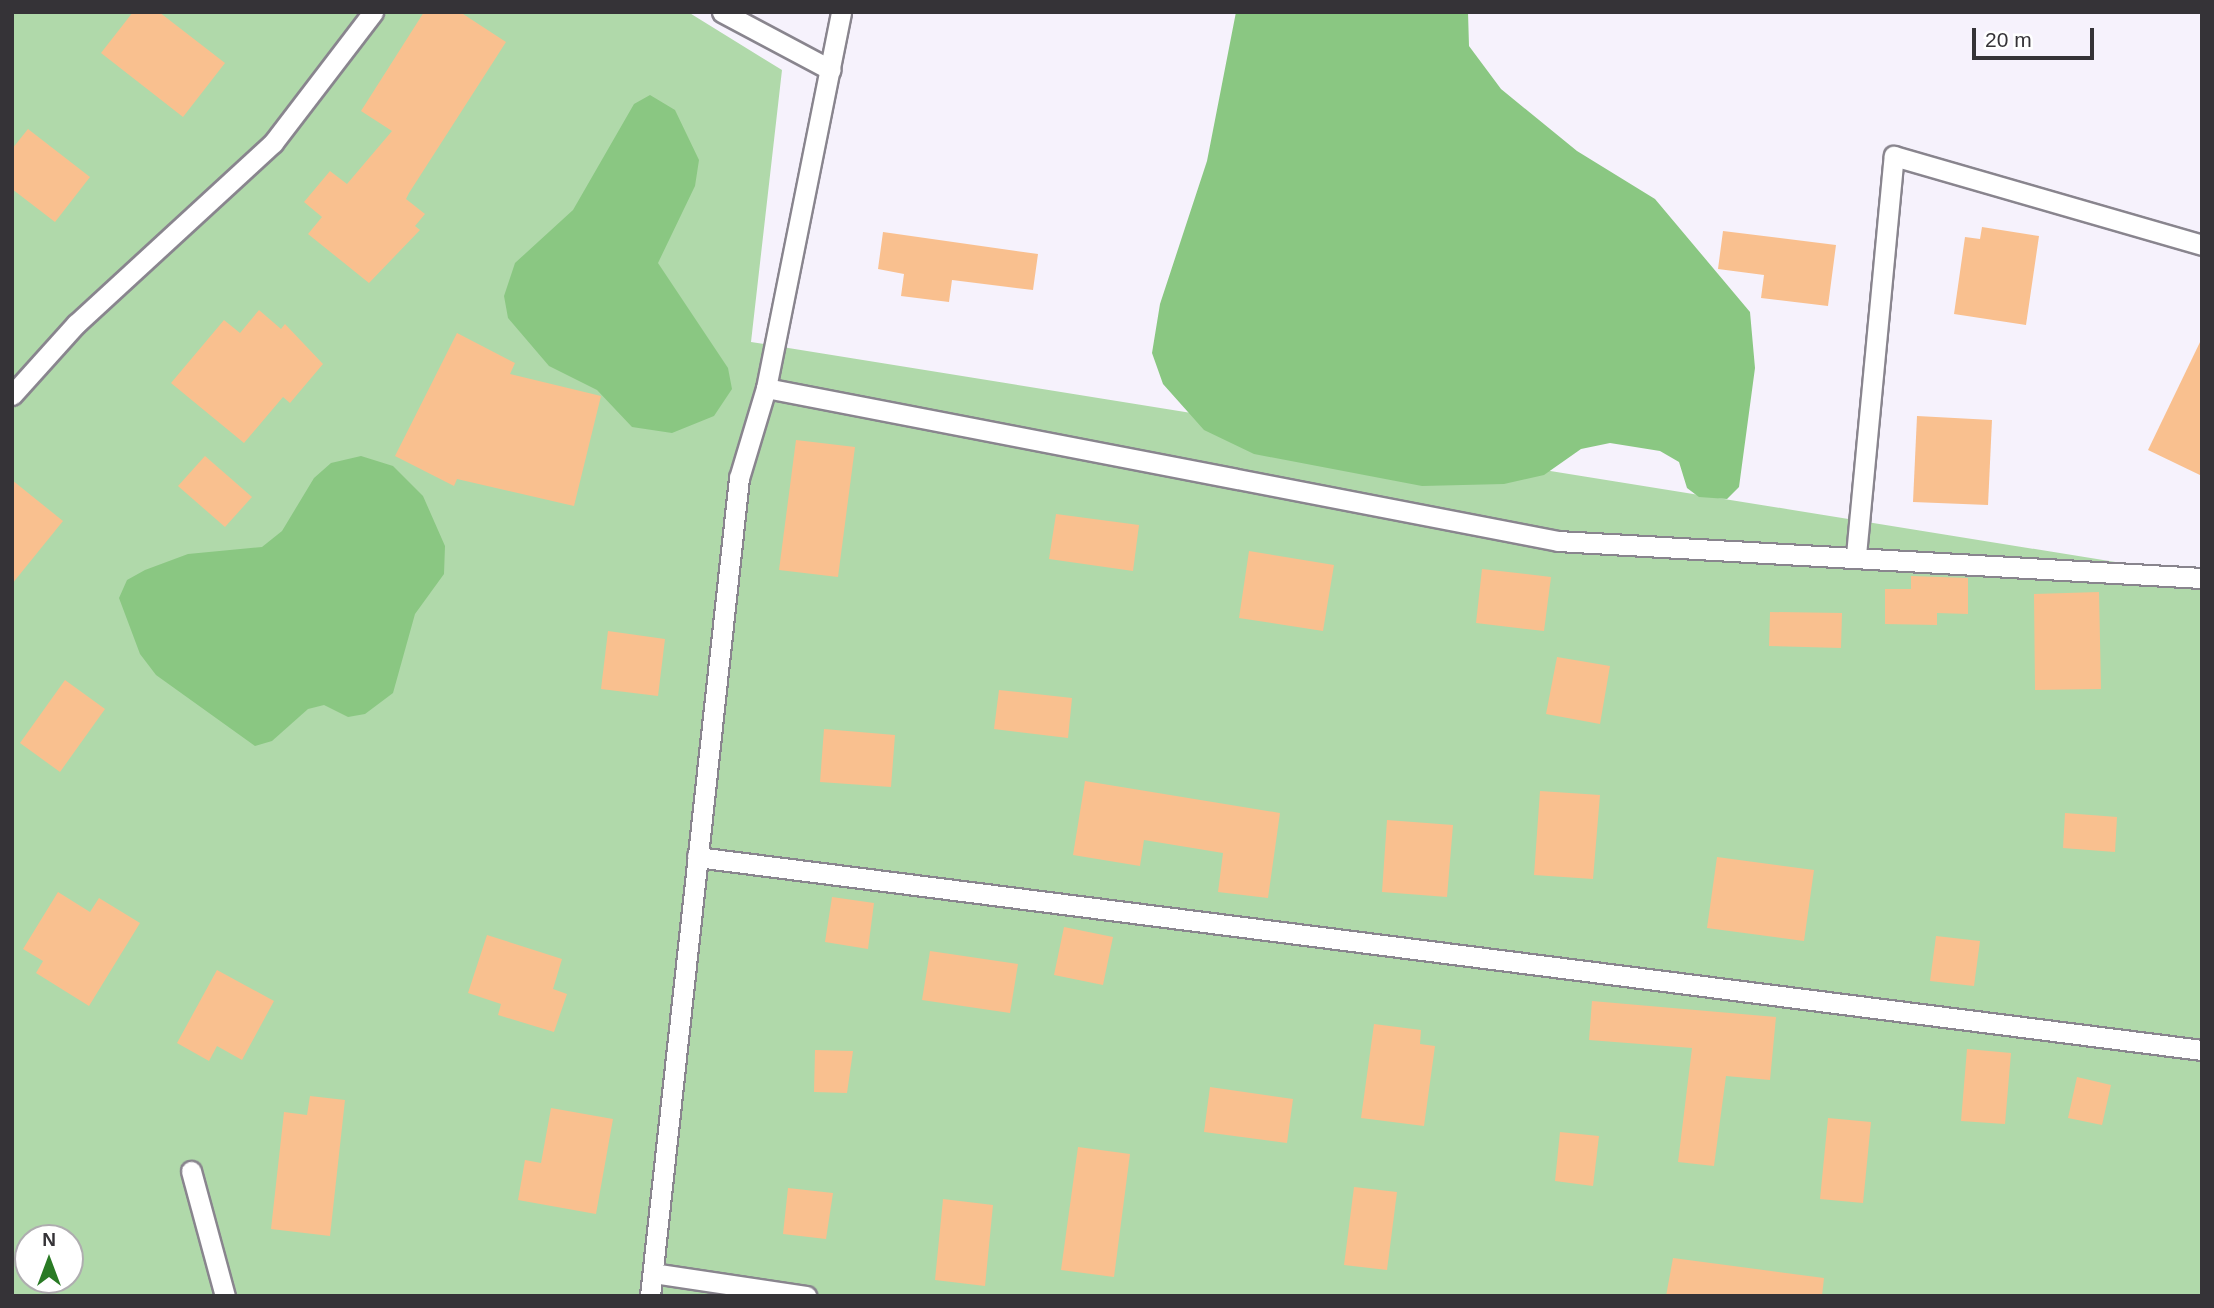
<!DOCTYPE html>
<style>
body{margin:0}
#map{position:relative;width:2214px;height:1308px;overflow:hidden;background:#f6f2fc;font-family:Arial,sans-serif}
div>[style]{position:absolute}
[style*='--x']{left:calc(var(--x)*1px);top:calc(var(--y)*1px);width:calc(var(--w)*1px);rotate:calc(var(--a)*1deg)}
.green>*{inset:0;background:#b0d9aa}
.forest>*{inset:0;background:#8ac782}
.building>*{inset:0;background:#f9c08f}
.roads{filter:drop-shadow(2px 0 #89858e) drop-shadow(-2px 0 #89858e) drop-shadow(0 2px #89858e) drop-shadow(0 -2px #89858e)}
.lane>*{height:19px;margin:-9.5px;padding:0 9.5px;transform-origin:9.5px;border-radius:9.5px;background:#fff}
span{translate:-50% -50%;white-space:nowrap;text-align:center;line-height:1.15;-webkit-text-stroke:7px #fff;paint-order:stroke}
.frame{position:absolute;inset:0;border:14px solid #353337;pointer-events:none}
.north{position:absolute;left:14px;top:1224px;width:70px;height:70px;box-sizing:border-box;background:#fff;border:2px solid #aeadaf;border-radius:50%;rotate:0deg;font-size:19px;font-weight:700;line-height:28px;text-align:center;color:#353337}
.north::after{content:'';display:block;margin:auto;width:24px;height:32px;background:#297a24;clip-path:polygon(50% 0,100% 100%,50% 72%,0 100%)}
.scale{position:absolute;left:1972px;top:28px;width:122px;height:32px;box-sizing:border-box;border:4px solid #353337;border-top:0;padding-left:9px;font-size:21px;line-height:24px;white-space:nowrap;color:#353337;-webkit-text-stroke:5px #fff;paint-order:stroke}
</style>
<div id="map">
<div class="green">
<i style="clip-path:polygon(evenodd,12px 12px,688px 12px,782px 70px,751px 342px,2202px 576px,2202px 1296px,12px 1296px,12px 12px,28px 1238px,70px 1238px,70px 1280px,28px 1280px,28px 1238px)"></i>
</div>
<div class="forest">
<i style="clip-path:polygon(1236px 12px,1468px 12px,1469px 46px,1501px 89px,1577px 151px,1655px 199px,1750px 312px,1755px 368px,1739px 487px,1727px 499px,1699px 497px,1687px 488px,1679px 462px,1660px 451px,1610px 443px,1581px 449px,1544px 475px,1504px 484px,1422px 486px,1254px 454px,1204px 430px,1163px 384px,1152px 353px,1160px 304px,1207px 161px)"></i>
<i style="clip-path:polygon(650px 95px,675px 110px,699px 160px,695px 186px,658px 263px,728px 368px,732px 389px,714px 416px,672px 433px,632px 427px,597px 390px,549px 366px,508px 318px,504px 296px,515px 263px,573px 210px,634px 104px)"></i>
<i style="clip-path:polygon(361px 456px,393px 466px,423px 496px,445px 546px,444px 574px,415px 614px,393px 693px,365px 714px,348px 717px,324px 705px,308px 709px,272px 741px,255px 746px,156px 675px,140px 654px,119px 598px,127px 580px,145px 570px,188px 554px,262px 547px,282px 531px,314px 478px,331px 463px)"></i>
</div>
<div class="building">
<i style="clip-path:polygon(133px 12px,159px 12px,225px 63px,183px 117px,101px 53px)"></i>
<i style="clip-path:polygon(424px 12px,460px 12px,506px 42px,409px 193px,406px 199px,425px 214px,415px 226px,420px 230px,369px 283px,308px 234px,322px 217px,304px 202px,330px 171px,347px 184px,392px 131px,361px 111px)"></i>
<i style="clip-path:polygon(28px 129px,90px 177px,55px 222px,12px 189px,12px 149px)"></i>
<i style="clip-path:polygon(1982px 227px,2039px 236px,2026px 325px,1954px 314px,1965px 237px,1980px 239px)"></i>
<i style="clip-path:polygon(1723px 231px,1836px 245px,1828px 306px,1761px 298px,1764px 275px,1718px 269px)"></i>
<i style="clip-path:polygon(883px 232px,1038px 254px,1033px 290px,952px 280px,949px 302px,901px 296px,904px 274px,878px 269px)"></i>
<i style="clip-path:polygon(259px 310px,281px 329px,285px 324px,323px 364px,290px 403px,283px 397px,244px 443px,171px 383px,224px 320px,240px 333px)"></i>
<i style="clip-path:polygon(457px 333px,515px 363px,510px 374px,601px 396px,574px 506px,457px 479px,454px 486px,395px 456px)"></i>
<i style="clip-path:polygon(2202px 338px,2202px 476px,2148px 450px)"></i>
<i style="clip-path:polygon(1917px 416px,1992px 420px,1988px 505px,1913px 502px)"></i>
<i style="clip-path:polygon(796px 440px,855px 447px,838px 577px,779px 570px)"></i>
<i style="clip-path:polygon(205px 456px,252px 497px,225px 527px,178px 486px)"></i>
<i style="clip-path:polygon(12px 480px,63px 521px,12px 584px)"></i>
<i style="clip-path:polygon(1056px 514px,1139px 525px,1133px 571px,1049px 559px)"></i>
<i style="clip-path:polygon(1249px 551px,1334px 565px,1323px 631px,1239px 618px)"></i>
<i style="clip-path:polygon(1482px 569px,1551px 577px,1544px 631px,1476px 623px)"></i>
<i style="clip-path:polygon(1911px 576px,1968px 578px,1968px 614px,1937px 613px,1937px 625px,1885px 624px,1885px 589px,1911px 589px)"></i>
<i style="clip-path:polygon(2099px 592px,2101px 689px,2035px 690px,2034px 594px)"></i>
<i style="clip-path:polygon(1770px 612px,1842px 613px,1841px 648px,1769px 646px)"></i>
<i style="clip-path:polygon(608px 631px,665px 639px,658px 696px,601px 689px)"></i>
<i style="clip-path:polygon(1557px 657px,1610px 666px,1600px 724px,1546px 714px)"></i>
<i style="clip-path:polygon(65px 680px,105px 709px,60px 772px,20px 743px)"></i>
<i style="clip-path:polygon(999px 690px,1072px 698px,1068px 738px,994px 729px)"></i>
<i style="clip-path:polygon(824px 729px,895px 735px,891px 787px,820px 782px)"></i>
<i style="clip-path:polygon(1085px 781px,1280px 813px,1268px 898px,1218px 892px,1223px 853px,1144px 840px,1140px 866px,1073px 855px)"></i>
<i style="clip-path:polygon(1540px 791px,1600px 795px,1593px 879px,1534px 875px)"></i>
<i style="clip-path:polygon(2065px 813px,2117px 817px,2115px 852px,2063px 848px)"></i>
<i style="clip-path:polygon(1387px 820px,1453px 825px,1447px 897px,1382px 892px)"></i>
<i style="clip-path:polygon(1717px 857px,1814px 870px,1804px 941px,1707px 928px)"></i>
<i style="clip-path:polygon(58px 892px,90px 912px,99px 898px,140px 923px,89px 1006px,36px 973px,43px 961px,23px 949px)"></i>
<i style="clip-path:polygon(832px 897px,874px 903px,868px 949px,825px 942px)"></i>
<i style="clip-path:polygon(1064px 927px,1113px 937px,1103px 985px,1054px 975px)"></i>
<i style="clip-path:polygon(487px 935px,562px 959px,553px 989px,567px 994px,554px 1032px,498px 1015px,501px 1004px,468px 993px)"></i>
<i style="clip-path:polygon(1936px 936px,1980px 941px,1974px 986px,1930px 981px)"></i>
<i style="clip-path:polygon(930px 951px,1018px 964px,1010px 1013px,922px 1000px)"></i>
<i style="clip-path:polygon(217px 970px,274px 1001px,242px 1060px,217px 1046px,209px 1061px,177px 1043px)"></i>
<i style="clip-path:polygon(1592px 1001px,1776px 1017px,1770px 1080px,1726px 1076px,1714px 1166px,1678px 1162px,1692px 1048px,1589px 1040px)"></i>
<i style="clip-path:polygon(1374px 1024px,1421px 1030px,1420px 1044px,1435px 1046px,1424px 1126px,1361px 1118px)"></i>
<i style="clip-path:polygon(1967px 1049px,2011px 1053px,2005px 1124px,1961px 1121px)"></i>
<i style="clip-path:polygon(815px 1050px,853px 1051px,847px 1093px,814px 1092px)"></i>
<i style="clip-path:polygon(2077px 1077px,2111px 1085px,2102px 1125px,2068px 1118px)"></i>
<i style="clip-path:polygon(1210px 1087px,1293px 1099px,1287px 1143px,1204px 1132px)"></i>
<i style="clip-path:polygon(310px 1096px,345px 1100px,330px 1236px,271px 1229px,284px 1112px,307px 1115px)"></i>
<i style="clip-path:polygon(551px 1108px,613px 1119px,596px 1214px,518px 1200px,525px 1160px,541px 1163px)"></i>
<i style="clip-path:polygon(1828px 1118px,1871px 1122px,1863px 1203px,1820px 1199px)"></i>
<i style="clip-path:polygon(1560px 1132px,1599px 1136px,1593px 1186px,1555px 1181px)"></i>
<i style="clip-path:polygon(1078px 1147px,1130px 1154px,1114px 1277px,1061px 1270px)"></i>
<i style="clip-path:polygon(1354px 1187px,1397px 1192px,1387px 1270px,1344px 1265px)"></i>
<i style="clip-path:polygon(788px 1188px,833px 1193px,826px 1239px,783px 1234px)"></i>
<i style="clip-path:polygon(943px 1199px,993px 1205px,985px 1286px,935px 1280px)"></i>
<i style="clip-path:polygon(1673px 1258px,1824px 1278px,1822px 1296px,1666px 1296px)"></i>
</div>
<div class="roads">
<div class="lane">
<i style="--x:722;--y:12;--w:123;--a:28"></i>
<i style="--x:766;--y:388;--w:383;--a:-78.7"></i>
<i style="--x:12;--y:395;--w:96;--a:-48"></i>
<i style="--x:76;--y:324;--w:268;--a:-42.6"></i>
<i style="--x:273;--y:143;--w:165;--a:-52.6"></i>
<i style="--x:1856;--y:555;--w:401;--a:-84.6"></i>
<i style="--x:1894;--y:156;--w:321;--a:16.1"></i>
<i style="--x:697;--y:857;--w:1517;--a:7.31"></i>
<i style="--x:191;--y:1171;--w:130;--a:74.8"></i>
<i style="--x:653;--y:1273;--w:155;--a:8.5"></i>
<i style="--x:650;--y:1296;--w:823;--a:-83.79"></i>
<i style="--x:739;--y:478;--w:94;--a:-73.3"></i>
<i style="--x:766;--y:388;--w:807;--a:10.93"></i>
<i style="--x:1558;--y:541;--w:645;--a:3.29"></i>
</div>
</div>
<div class="frame"></div>
<div class="north">N</div>
<div class="scale">20 m</div>
</div>
